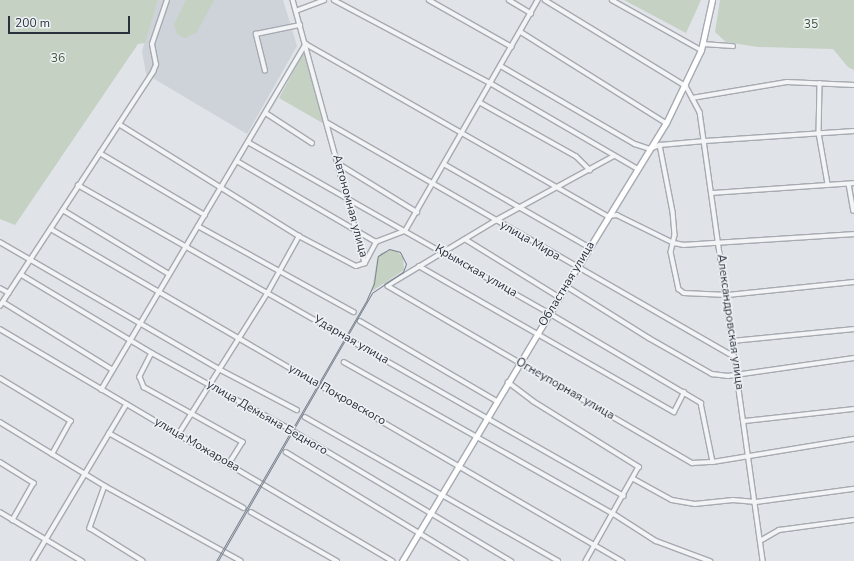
<!DOCTYPE html>
<meta charset="utf-8">
<style>
body{margin:0}
#map{position:relative;width:854px;height:561px;overflow:hidden;background:#e0e3e7;font-family:"Nunito Sans",sans-serif}
div>[style]{position:absolute}
[style*='--x']{left:calc(var(--x)*1px);top:calc(var(--y)*1px);width:calc(var(--w)*1px);rotate:calc(var(--a)*1deg)}
.built>*{inset:0;background:#ced2d9}
.green>*{inset:0;background:#c5d1c2}
.roads{filter:drop-shadow(1px 0 #a6aab1) drop-shadow(-1px 0 #a6aab1) drop-shadow(0 1px #a6aab1) drop-shadow(0 -1px #a6aab1)}
.street>*{height:3.5px;margin:-1.75px;padding:0 1.75px;transform-origin:1.75px;border-radius:1.75px;background:#f2f4f6}
.secondary>*{height:5px;margin:-2.5px;padding:0 2.5px;transform-origin:2.5px;border-radius:2.5px;background:#fff}
.tram>*{height:1px;margin:-0.5px;padding:0 0.5px;transform-origin:0.5px;border-radius:0.5px;background:#7b8390}
span{translate:-50% -50%;white-space:nowrap;text-align:center;line-height:1.15;-webkit-text-stroke:3px #eff2f5;paint-order:stroke}
.park-label{font-size:12px;color:#3e5839}
.street-label{font-size:12px;color:#2a313d}
.scale{position:absolute;left:8px;top:16px;width:122px;height:18px;box-sizing:border-box;border:2px solid #2a313d;border-top:0;padding-left:5px;font-size:12px;line-height:14px;white-space:nowrap;color:#2a313d;-webkit-text-stroke:3px #eff2f5;paint-order:stroke}
</style>
<div id="map">
<div class="built">
<i style="clip-path:polygon(158px 0,283px 0,297px 46px,247px 134px,146px 74px,142px 51px)"></i>
</div>
<div class="green">
<i style="clip-path:polygon(0 0,158px 0,145px 43px,138px 44px,15px 225px,0 219px)"></i>
<i style="clip-path:polygon(186px 0,214px 0,197px 32px,185px 38px,177px 34px,174px 25px)"></i>
<i style="clip-path:polygon(624px 0,701px 0,686px 33px)"></i>
<i style="clip-path:polygon(720px 0,854px 0,854px 70px,848px 67px,833px 49px,758px 47px,726px 42px,715px 32px)"></i>
<i style="clip-path:polygon(304px 52px,326px 125px,279px 98px)"></i>
<i style="clip-path:polygon(390px 250px,398px 252px,403px 258px,404px 270px,372px 291px,377px 259px,381px 253px)"></i>
</div>
<div class="roads">
<div class="street">
<i style="--x:293;--y:0;--w:273;--a:74.7"></i>
<i style="--x:334;--y:0;--w:179;--a:28"></i>
<i style="--x:492;--y:84;--w:169;--a:30.2"></i>
<i style="--x:429;--y:0;--w:95;--a:29.5"></i>
<i style="--x:509;--y:0;--w:26;--a:31"></i>
<i style="--x:545;--y:0;--w:165;--a:31.4"></i>
<i style="--x:686;--y:86;--w:30;--a:62"></i>
<i style="--x:700;--y:112;--w:453;--a:82"></i>
<i style="--x:612;--y:0;--w:102;--a:29.3"></i>
<i style="--x:296;--y:11;--w:30;--a:-21"></i>
<i style="--x:521;--y:32;--w:171;--a:32.1"></i>
<i style="--x:306;--y:44;--w:348;--a:29.7"></i>
<i style="--x:608;--y:216;--w:9;--a:-6"></i>
<i style="--x:617;--y:215;--w:64;--a:26.2"></i>
<i style="--x:674;--y:243;--w:10;--a:11"></i>
<i style="--x:684;--y:245;--w:170;--a:-3.7"></i>
<i style="--x:703;--y:44;--w:30;--a:4"></i>
<i style="--x:501;--y:66;--w:155;--a:30.2"></i>
<i style="--x:635;--y:144;--w:16;--a:18"></i>
<i style="--x:650;--y:149;--w:11;--a:-22"></i>
<i style="--x:660;--y:145;--w:45;--a:-5.1"></i>
<i style="--x:705;--y:141;--w:149;--a:-3.8"></i>
<i style="--x:265;--y:71;--w:38;--a:-104"></i>
<i style="--x:256;--y:34;--w:45;--a:-11.6"></i>
<i style="--x:820;--y:83;--w:50;--a:91.1"></i>
<i style="--x:819;--y:133;--w:52;--a:80"></i>
<i style="--x:692;--y:98;--w:96;--a:-9.6"></i>
<i style="--x:787;--y:82;--w:67;--a:2.6"></i>
<i style="--x:481;--y:103;--w:109;--a:29.2"></i>
<i style="--x:576;--y:156;--w:20;--a:45"></i>
<i style="--x:266;--y:113;--w:55;--a:33.1"></i>
<i style="--x:328;--y:123;--w:467;--a:29.9"></i>
<i style="--x:119;--y:124;--w:212;--a:31.9"></i>
<i style="--x:299;--y:236;--w:64;--a:27.8"></i>
<i style="--x:356;--y:266;--w:9;--a:-18"></i>
<i style="--x:248;--y:142;--w:346;--a:29.6"></i>
<i style="--x:549;--y:313;--w:177;--a:30.6"></i>
<i style="--x:701;--y:403;--w:60;--a:78.5"></i>
<i style="--x:660;--y:145;--w:68;--a:79"></i>
<i style="--x:673;--y:212;--w:23;--a:85"></i>
<i style="--x:675;--y:235;--w:17;--a:103"></i>
<i style="--x:671;--y:252;--w:38;--a:78"></i>
<i style="--x:679;--y:289;--w:6;--a:39"></i>
<i style="--x:684;--y:293;--w:43;--a:2.7"></i>
<i style="--x:727;--y:295;--w:128;--a:-5.8"></i>
<i style="--x:100;--y:153;--w:122;--a:30.6"></i>
<i style="--x:615;--y:156;--w:136;--a:151.4"></i>
<i style="--x:496;--y:221;--w:126;--a:149"></i>
<i style="--x:388;--y:286;--w:352;--a:30.2"></i>
<i style="--x:692;--y:463;--w:21;--a:-3"></i>
<i style="--x:713;--y:462;--w:143;--a:-9.3"></i>
<i style="--x:237;--y:161;--w:161;--a:30.2"></i>
<i style="--x:339;--y:164;--w:92;--a:31.6"></i>
<i style="--x:444;--y:164;--w:167;--a:29.8"></i>
<i style="--x:849;--y:184;--w:27;--a:80"></i>
<i style="--x:78;--y:185;--w:628;--a:29.67"></i>
<i style="--x:712;--y:193;--w:142;--a:-4"></i>
<i style="--x:63;--y:210;--w:124;--a:31.1"></i>
<i style="--x:198;--y:226;--w:178;--a:28.9"></i>
<i style="--x:51;--y:229;--w:661;--a:30.18"></i>
<i style="--x:465;--y:239;--w:110;--a:31.7"></i>
<i style="--x:0;--y:242;--w:253;--a:30.1"></i>
<i style="--x:219;--y:369;--w:88;--a:27.7"></i>
<i style="--x:365;--y:263;--w:24;--a:-62"></i>
<i style="--x:376;--y:242;--w:31;--a:-21"></i>
<i style="--x:405;--y:231;--w:267;--a:-60.1"></i>
<i style="--x:419;--y:266;--w:294;--a:29.8"></i>
<i style="--x:674;--y:412;--w:22;--a:-63"></i>
<i style="--x:22;--y:275;--w:152;--a:31"></i>
<i style="--x:152;--y:353;--w:155;--a:28.9"></i>
<i style="--x:288;--y:428;--w:260;--a:30.8"></i>
<i style="--x:566;--y:286;--w:98;--a:32.1"></i>
<i style="--x:649;--y:338;--w:73;--a:29.7"></i>
<i style="--x:712;--y:374;--w:16;--a:7"></i>
<i style="--x:728;--y:376;--w:127;--a:-8.1"></i>
<i style="--x:0;--y:288;--w:10;--a:29"></i>
<i style="--x:3;--y:302;--w:129;--a:31.7"></i>
<i style="--x:0;--y:306;--w:280;--a:-56.8"></i>
<i style="--x:153;--y:72;--w:8;--a:-67"></i>
<i style="--x:156;--y:65;--w:21;--a:-101"></i>
<i style="--x:152;--y:44;--w:46;--a:-71.2"></i>
<i style="--x:360;--y:321;--w:159;--a:30.3"></i>
<i style="--x:0;--y:329;--w:456;--a:30.6"></i>
<i style="--x:732;--y:341;--w:123;--a:-5.6"></i>
<i style="--x:152;--y:353;--w:27;--a:117"></i>
<i style="--x:140;--y:377;--w:11;--a:68"></i>
<i style="--x:144;--y:387;--w:113;--a:29.1"></i>
<i style="--x:243;--y:442;--w:26;--a:122"></i>
<i style="--x:344;--y:362;--w:310;--a:29.4"></i>
<i style="--x:614;--y:514;--w:50;--a:32.7"></i>
<i style="--x:656;--y:541;--w:58;--a:20.3"></i>
<i style="--x:0;--y:378;--w:83;--a:31.2"></i>
<i style="--x:71;--y:421;--w:38;--a:119"></i>
<i style="--x:508;--y:382;--w:31;--a:37"></i>
<i style="--x:533;--y:401;--w:125;--a:31.9"></i>
<i style="--x:639;--y:467;--w:108;--a:119.4"></i>
<i style="--x:101;--y:390;--w:402;--a:-59.4"></i>
<i style="--x:305;--y:417;--w:291;--a:29.6"></i>
<i style="--x:745;--y:421;--w:110;--a:-6.3"></i>
<i style="--x:0;--y:422;--w:123;--a:31.4"></i>
<i style="--x:105;--y:486;--w:155;--a:28.9"></i>
<i style="--x:109;--y:433;--w:154;--a:29.1"></i>
<i style="--x:178;--y:435;--w:169;--a:-57.8"></i>
<i style="--x:268;--y:292;--w:64;--a:-61"></i>
<i style="--x:286;--y:452;--w:210;--a:31.3"></i>
<i style="--x:0;--y:462;--w:40;--a:32"></i>
<i style="--x:34;--y:483;--w:43;--a:119.6"></i>
<i style="--x:634;--y:479;--w:43;--a:28.9"></i>
<i style="--x:672;--y:500;--w:23;--a:10"></i>
<i style="--x:695;--y:504;--w:38;--a:-6"></i>
<i style="--x:733;--y:500;--w:23;--a:5"></i>
<i style="--x:756;--y:502;--w:99;--a:-7.6"></i>
<i style="--x:105;--y:486;--w:45;--a:109.7"></i>
<i style="--x:90;--y:528;--w:62;--a:31.9"></i>
<i style="--x:0;--y:512;--w:96;--a:30.9"></i>
<i style="--x:251;--y:512;--w:99;--a:29.7"></i>
<i style="--x:760;--y:541;--w:22;--a:-30"></i>
<i style="--x:779;--y:530;--w:76;--a:-7.6"></i>
<i style="--x:33;--y:561;--w:182;--a:-59.2"></i>
</div>
<div class="secondary">
<i style="--x:402;--y:561;--w:341;--a:-59.2"></i>
<i style="--x:577;--y:268;--w:170;--a:-58.5"></i>
<i style="--x:666;--y:123;--w:81;--a:-64.4"></i>
<i style="--x:701;--y:50;--w:51;--a:-77.6"></i>
</div>
</div>
<div class="tram">
<i style="--x:216;--y:561;--w:302;--a:-60"></i>
<i style="--x:367;--y:299;--w:17;--a:-66"></i>
<i style="--x:374;--y:283;--w:27;--a:-82"></i>
<i style="--x:378;--y:256;--w:13;--a:-32"></i>
<i style="--x:389;--y:249;--w:11;--a:15"></i>
<i style="--x:400;--y:252;--w:13;--a:63"></i>
<i style="--x:406;--y:264;--w:9;--a:111"></i>
<i style="--x:403;--y:272;--w:37;--a:146"></i>
<i style="--x:372;--y:293;--w:309;--a:119.9"></i>
</div>
<div class="park-label">
<span style="left:811px;top:25px">35</span>
<span style="left:58px;top:59px">36</span>
</div>
<div class="street-label">
<span style="left:350px;top:206px;rotate:75deg">Автономная улица</span>
<span style="left:530px;top:241px;rotate:30deg">улица Мира</span>
<span style="left:476px;top:271px;rotate:30deg">Крымская улица</span>
<span style="left:567px;top:284px;rotate:-59deg">Областная улица</span>
<span style="left:730px;top:322px;rotate:82deg">Александровская улица</span>
<span style="left:351px;top:340px;rotate:30deg">Ударная улица</span>
<span style="left:565px;top:389px;rotate:30deg">Огнеупорная улица</span>
<span style="left:337px;top:395px;rotate:30deg">улица Покровского</span>
<span style="left:267px;top:418px;rotate:30deg">улица Демьяна Бедного</span>
<span style="left:197px;top:445px;rotate:30deg">улица Можарова</span>
</div>
<div class="scale">200 m</div>
</div>
